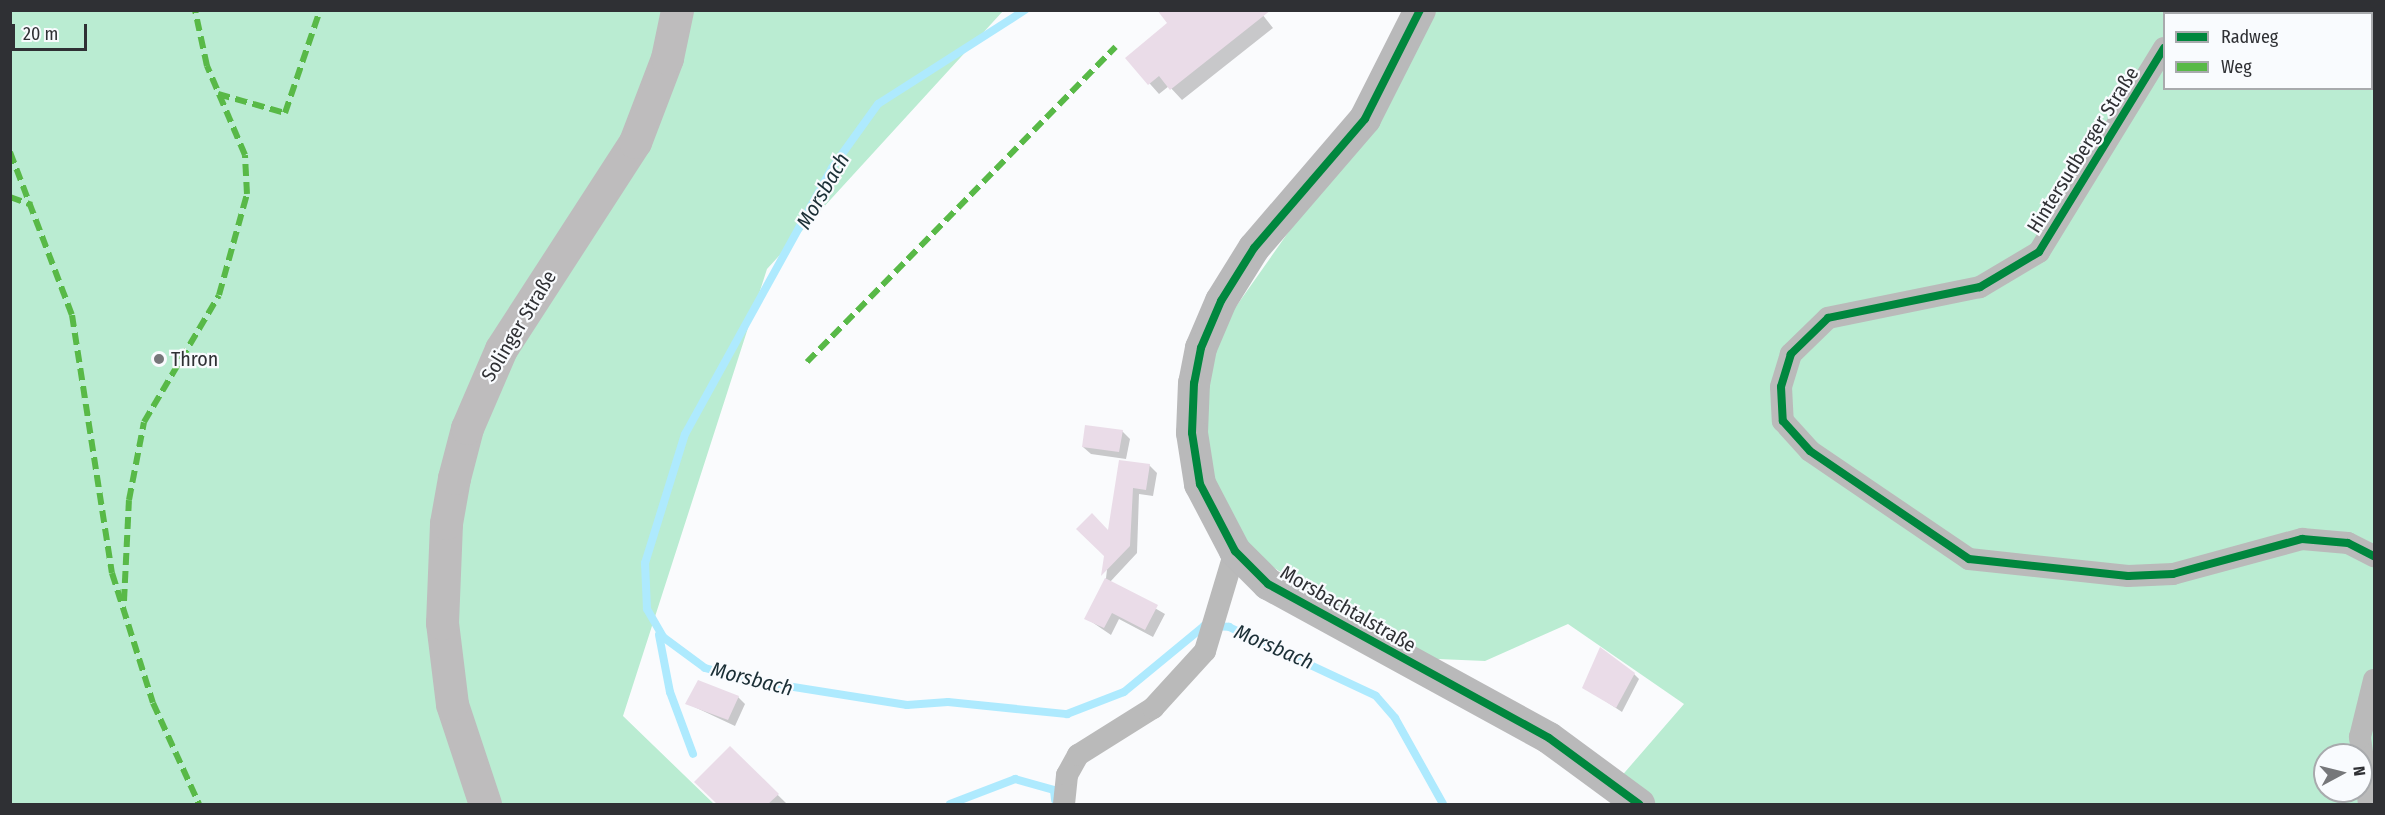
<!DOCTYPE html>
<meta charset="utf-8">
<style>
body{margin:0}
#map{position:relative;width:2385px;height:815px;overflow:hidden;background:#fafbfd;font-family:"Fira Sans Condensed",sans-serif}
div>[style]{position:absolute}
[style*='--x']{left:calc(var(--x)*1px);top:calc(var(--y)*1px);width:calc(var(--w)*1px);rotate:calc(var(--a)*1deg)}
.green>*{inset:0;background:#baecd2}
.shadow>*{inset:0;background:#0003}
.stream>*{height:8px;margin:-4px;padding:0 4px;transform-origin:4px;border-radius:4px;background:#aeeafe}
.building>*{inset:0;background:#eadce8}
.street>*{height:22px;margin:-11px;padding:0 11px;transform-origin:11px;border-radius:11px;background:#bababa}
.secondary>*{height:32px;margin:-16px;padding:0 16px;transform-origin:16px;border-radius:16px;background:#b9b9ba}
.primary>*{height:33px;margin:-16.5px;padding:0 16.5px;transform-origin:16.5px;border-radius:16.5px;background:#bebcbd}
.quiet>*{height:6px;margin-top:-3px;transform-origin:0;background:repeating-linear-gradient(90deg,#58b947 0 12px,transparent 0 18px)}
.cycleway>*{height:8px;margin:-4px;padding:0 4px;transform-origin:4px;border-radius:4px;background:#00873e}
.dots>*{width:16px;height:16px;translate:-50% -50%;box-sizing:border-box;border:3px solid #f9fbfe;border-radius:50%}
span{translate:-50% -50%;white-space:nowrap;text-align:center;line-height:1.15;-webkit-text-stroke:4.5px #f9fbfe;paint-order:stroke}
.street-label{font-size:20px;color:#2f3034}
.poi-label{font-size:20px;color:#2f3034}
.left{translate:0 -50%;text-align:left}
.water-label{font-size:21px;color:#1b2f36;font-style:italic}
.frame{position:absolute;inset:0;border:12px solid #2f3034;pointer-events:none}
.legend{position:absolute;left:2163px;top:12px;width:210px;height:78px;box-sizing:border-box;background:#f9fbfe;border:2px solid #a8aaad;margin:0;padding:8px 10px;list-style:none;font-size:18px;color:#2f3034}
.legend li{display:flex;align-items:center;gap:12px;height:30px}
.legend b{width:30px;border:2px solid #a8aaad}
.north{position:absolute;left:2313px;top:743px;width:60px;height:60px;box-sizing:border-box;background:#f9fbfe;border:2px solid #a8aaad;border-radius:50%;rotate:83deg;font-size:16px;font-weight:700;line-height:24px;text-align:center;color:#2f3034}
.north::after{content:'';display:block;margin:auto;width:21px;height:27px;background:#76777a;clip-path:polygon(50% 0,100% 100%,50% 72%,0 100%)}
.scale{position:absolute;left:12px;top:24px;width:75px;height:27px;box-sizing:border-box;border:3px solid #2f3034;border-top:0;padding-left:8px;font-size:18px;line-height:21px;white-space:nowrap;color:#2f3034;-webkit-text-stroke:4px #f9fbfe;paint-order:stroke}
</style>
<div id="map">
<div class="green">
<i style="clip-path:polygon(10px 11px,1003px 11px,767px 269px,623px 716px,714px 804px,11px 804px)"></i>
<i style="clip-path:polygon(evenodd,1429px 11px,2374px 11px,2374px 804px,1643px 804px,1619px 779px,1684px 704px,1568px 624px,1485px 661px,1415px 658px,1257px 557px,1225px 518px,1208px 472px,1201px 422px,1218px 332px,1304px 210px,1429px 11px,2164px 14px,2372px 14px,2372px 88px,2164px 88px,2164px 14px,1429px 11px,2325px 755px,2361px 755px,2361px 791px,2325px 791px,2325px 755px)"></i>
</div>
<div class="shadow">
<i style="clip-path:polygon(1262px 14px,1273px 28px,1182px 100px,1169px 86px,1159px 94px,1127px 58px)"></i>
<i style="clip-path:polygon(1122px 431px,1130px 439px,1126px 459px,1091px 454px,1083px 447px)"></i>
<i style="clip-path:polygon(1120px 461px,1149px 465px,1157px 473px,1153px 496px,1139px 494px,1137px 553px,1110px 582px,1165px 614px,1153px 637px,1119px 619px,1111px 635px,1086px 618px,1106px 578px)"></i>
<i style="clip-path:polygon(1634px 674px,1639px 679px,1622px 712px,1584px 687px)"></i>
<i style="clip-path:polygon(738px 697px,745px 704px,735px 726px,686px 703px)"></i>
<i style="clip-path:polygon(730px 748px,787px 804px,721px 804px,707px 793px)"></i>
</div>
<div class="stream">
<i style="--x:1025;--y:10;--w:174;--a:147.4"></i>
<i style="--x:878;--y:104;--w:79;--a:125.7"></i>
<i style="--x:832;--y:168;--w:304;--a:118.9"></i>
<i style="--x:685;--y:434;--w:135;--a:107.2"></i>
<i style="--x:645;--y:563;--w:46;--a:87.5"></i>
<i style="--x:647;--y:609;--w:32;--a:60"></i>
<i style="--x:663;--y:637;--w:52;--a:36.4"></i>
<i style="--x:705;--y:668;--w:46;--a:15.3"></i>
<i style="--x:749;--y:680;--w:160;--a:9"></i>
<i style="--x:907;--y:705;--w:41;--a:-4.2"></i>
<i style="--x:948;--y:702;--w:120;--a:5.8"></i>
<i style="--x:1067;--y:714;--w:61;--a:-21.1"></i>
<i style="--x:1124;--y:692;--w:104;--a:-39.5"></i>
<i style="--x:1204;--y:626;--w:25;--a:2"></i>
<i style="--x:1229;--y:627;--w:162;--a:25.1"></i>
<i style="--x:1376;--y:696;--w:29;--a:49"></i>
<i style="--x:1395;--y:718;--w:98;--a:60.8"></i>
<i style="--x:659;--y:635;--w:58;--a:79.1"></i>
<i style="--x:670;--y:692;--w:66;--a:69.6"></i>
<i style="--x:950;--y:804;--w:70;--a:-21"></i>
<i style="--x:1015;--y:779;--w:41;--a:15.8"></i>
<i style="--x:1054;--y:790;--w:10;--a:84"></i>
</div>
<div class="building">
<i style="clip-path:polygon(1157px 10px,1271px 10px,1170px 90px,1159px 76px,1148px 85px,1125px 58px,1167px 23px)"></i>
<i style="clip-path:polygon(1085px 425px,1123px 430px,1119px 452px,1082px 447px)"></i>
<i style="clip-path:polygon(1119px 460px,1150px 464px,1146px 490px,1133px 488px,1130px 546px,1101px 576px,1104px 556px,1076px 529px,1092px 513px,1108px 530px)"></i>
<i style="clip-path:polygon(1105px 578px,1158px 605px,1145px 630px,1112px 613px,1104px 628px,1084px 619px)"></i>
<i style="clip-path:polygon(1600px 647px,1635px 673px,1616px 708px,1582px 688px)"></i>
<i style="clip-path:polygon(698px 680px,739px 696px,728px 720px,685px 704px)"></i>
<i style="clip-path:polygon(730px 746px,779px 794px,768px 804px,717px 804px,694px 782px)"></i>
</div>
<div class="street">
<i style="--x:2185;--y:14;--w:4;--a:-76"></i>
<i style="--x:2164;--y:48;--w:239;--a:121.5"></i>
<i style="--x:2039;--y:252;--w:69;--a:149.3"></i>
<i style="--x:1980;--y:287;--w:155;--a:168.5"></i>
<i style="--x:1828;--y:318;--w:52;--a:135.8"></i>
<i style="--x:1791;--y:354;--w:34;--a:107"></i>
<i style="--x:1781;--y:387;--w:34;--a:87"></i>
<i style="--x:1783;--y:421;--w:40;--a:48"></i>
<i style="--x:1810;--y:451;--w:192;--a:34.2"></i>
<i style="--x:1969;--y:559;--w:160;--a:6.1"></i>
<i style="--x:2128;--y:576;--w:45;--a:-2.5"></i>
<i style="--x:2173;--y:574;--w:134;--a:-15.2"></i>
<i style="--x:2302;--y:539;--w:46;--a:5"></i>
<i style="--x:2348;--y:543;--w:29;--a:27"></i>
<i style="--x:1064;--y:804;--w:29;--a:-84"></i>
<i style="--x:1067;--y:775;--w:23;--a:-61"></i>
<i style="--x:1078;--y:755;--w:89;--a:-32.1"></i>
<i style="--x:1153;--y:708;--w:77;--a:-47.6"></i>
<i style="--x:1205;--y:651;--w:104;--a:-73.3"></i>
<i style="--x:2369;--y:804;--w:68;--a:-97.7"></i>
<i style="--x:2360;--y:737;--w:59;--a:-76.2"></i>
</div>
<div class="secondary">
<i style="--x:1420;--y:10;--w:122;--a:116.8"></i>
<i style="--x:1365;--y:119;--w:170;--a:130.7"></i>
<i style="--x:1254;--y:248;--w:62;--a:121.9"></i>
<i style="--x:1221;--y:301;--w:51;--a:113.1"></i>
<i style="--x:1201;--y:348;--w:36;--a:101"></i>
<i style="--x:1194;--y:383;--w:50;--a:92.3"></i>
<i style="--x:1192;--y:433;--w:52;--a:81.1"></i>
<i style="--x:1200;--y:484;--w:76;--a:62.4"></i>
<i style="--x:1235;--y:551;--w:47;--a:45"></i>
<i style="--x:1268;--y:584;--w:320;--a:28.7"></i>
<i style="--x:1549;--y:738;--w:112;--a:36.3"></i>
</div>
<div class="primary">
<i style="--x:485;--y:804;--w:105;--a:-108.3"></i>
<i style="--x:452;--y:704;--w:82;--a:-97"></i>
<i style="--x:442;--y:623;--w:100;--a:-87.7"></i>
<i style="--x:446;--y:523;--w:46;--a:-79.9"></i>
<i style="--x:454;--y:478;--w:52;--a:-75.4"></i>
<i style="--x:467;--y:428;--w:86;--a:-66.7"></i>
<i style="--x:501;--y:349;--w:247;--a:-57.1"></i>
<i style="--x:635;--y:142;--w:90;--a:-69.1"></i>
<i style="--x:667;--y:58;--w:49;--a:-78.2"></i>
</div>
<div class="quiet">
<i style="--x:218;--y:94;--w:70;--a:15.8"></i>
<i style="--x:285;--y:113;--w:109;--a:-71.2"></i>
<i style="--x:10;--y:152;--w:174;--a:69.2"></i>
<i style="--x:72;--y:315;--w:261;--a:81.2"></i>
<i style="--x:112;--y:573;--w:136;--a:72.5"></i>
<i style="--x:153;--y:703;--w:111;--a:65.5"></i>
<i style="--x:10;--y:197;--w:23;--a:20"></i>
<i style="--x:807;--y:362;--w:441;--a:-45.6"></i>
<i style="--x:124;--y:601;--w:101;--a:-87.2"></i>
<i style="--x:129;--y:500;--w:79;--a:-79.1"></i>
<i style="--x:144;--y:422;--w:147;--a:-59.4"></i>
<i style="--x:219;--y:295;--w:105;--a:-74.5"></i>
<i style="--x:247;--y:194;--w:39;--a:-93"></i>
<i style="--x:245;--y:155;--w:97;--a:-113.1"></i>
<i style="--x:207;--y:66;--w:57;--a:-102.1"></i>
</div>
<div class="cycleway">
<i style="--x:1420;--y:10;--w:122;--a:116.8"></i>
<i style="--x:1365;--y:119;--w:170;--a:130.7"></i>
<i style="--x:1254;--y:248;--w:62;--a:121.9"></i>
<i style="--x:1221;--y:301;--w:51;--a:113.1"></i>
<i style="--x:1201;--y:348;--w:36;--a:101"></i>
<i style="--x:1194;--y:383;--w:50;--a:92.3"></i>
<i style="--x:1192;--y:433;--w:52;--a:81.1"></i>
<i style="--x:1200;--y:484;--w:76;--a:62.4"></i>
<i style="--x:1235;--y:551;--w:47;--a:45"></i>
<i style="--x:1268;--y:584;--w:320;--a:28.7"></i>
<i style="--x:1549;--y:738;--w:112;--a:36.3"></i>
<i style="--x:2164;--y:48;--w:239;--a:121.5"></i>
<i style="--x:2039;--y:252;--w:69;--a:149.3"></i>
<i style="--x:1980;--y:287;--w:155;--a:168.5"></i>
<i style="--x:1828;--y:318;--w:52;--a:135.8"></i>
<i style="--x:1791;--y:354;--w:34;--a:107"></i>
<i style="--x:1781;--y:387;--w:34;--a:87"></i>
<i style="--x:1783;--y:421;--w:40;--a:48"></i>
<i style="--x:1810;--y:451;--w:192;--a:34.2"></i>
<i style="--x:1969;--y:559;--w:160;--a:6.1"></i>
<i style="--x:2128;--y:576;--w:45;--a:-2.5"></i>
<i style="--x:2173;--y:574;--w:134;--a:-15.2"></i>
<i style="--x:2302;--y:539;--w:46;--a:5"></i>
<i style="--x:2348;--y:543;--w:29;--a:27"></i>
</div>
<div class="dots">
<i style="left:159px;top:359px;background:#76777a"></i>
</div>
<div class="street-label">
<span style="left:2083px;top:150px;rotate:-58deg">Hintersudberger Straße</span>
<span style="left:519px;top:326px;rotate:-59deg">Solinger Straße</span>
<span style="left:1348px;top:609px;rotate:30deg">Morsbachtalstraße</span>
</div>
<div class="poi-label">
<span class="left" style="left:171px;top:359px">Thron</span>
</div>
<div class="water-label">
<span style="left:823px;top:191px;rotate:-60deg">Morsbach</span>
<span style="left:1274px;top:647px;rotate:23deg">Morsbach</span>
<span style="left:752px;top:679px;rotate:14deg">Morsbach</span>
</div>
<div class="frame"></div>
<ul class="legend">
<li><b style="height:8px;background:#00873e"></b>Radweg</li>
<li><b style="height:8px;background:#58b947"></b>Weg</li>
</ul>
<div class="north">N</div>
<div class="scale">20 m</div>
</div>
